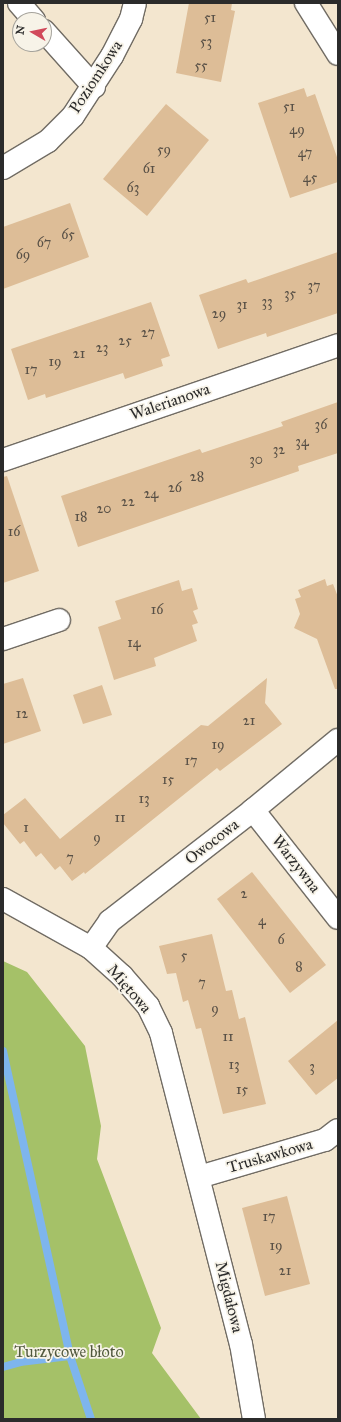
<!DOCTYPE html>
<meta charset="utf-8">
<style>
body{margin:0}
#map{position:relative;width:341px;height:1422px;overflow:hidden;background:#f3e6cf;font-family:"IM FELL Great Primer",serif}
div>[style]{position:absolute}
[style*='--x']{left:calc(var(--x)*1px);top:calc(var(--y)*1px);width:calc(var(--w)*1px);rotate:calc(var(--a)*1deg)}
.green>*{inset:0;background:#a5c168}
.stream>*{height:8px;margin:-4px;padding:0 4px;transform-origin:4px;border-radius:4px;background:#7eb5ed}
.building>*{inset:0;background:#ddbd97}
.roads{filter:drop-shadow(1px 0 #716c64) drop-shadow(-1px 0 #716c64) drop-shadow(0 1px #716c64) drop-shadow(0 -1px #716c64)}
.street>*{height:22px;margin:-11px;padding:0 11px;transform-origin:11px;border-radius:11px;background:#fff}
span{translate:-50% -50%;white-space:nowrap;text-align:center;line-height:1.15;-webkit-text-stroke:3.5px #f7f3e8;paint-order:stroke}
.number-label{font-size:14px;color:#585046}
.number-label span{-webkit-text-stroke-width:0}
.street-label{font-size:16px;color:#2b2b2b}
.park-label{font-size:16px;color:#50583d}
.frame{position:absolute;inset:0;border:4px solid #2b2b2b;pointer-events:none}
.north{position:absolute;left:12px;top:12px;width:40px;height:40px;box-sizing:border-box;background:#f7f3e8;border:1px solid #a5a39c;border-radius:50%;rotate:279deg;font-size:11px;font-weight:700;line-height:16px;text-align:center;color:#2b2b2b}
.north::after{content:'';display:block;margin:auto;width:14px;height:18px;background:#d1495b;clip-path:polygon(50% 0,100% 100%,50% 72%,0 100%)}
</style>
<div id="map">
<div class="green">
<i style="clip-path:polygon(3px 961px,27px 972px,85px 1046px,101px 1126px,97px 1159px,161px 1328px,152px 1353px,201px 1419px,3px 1419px)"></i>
</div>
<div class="stream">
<i style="--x:3;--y:1051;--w:312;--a:77.6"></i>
<i style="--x:70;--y:1356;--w:66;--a:71.6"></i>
<i style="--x:3;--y:1367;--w:18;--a:-16"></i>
<i style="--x:20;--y:1362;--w:50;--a:-6.8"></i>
</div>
<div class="building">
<i style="clip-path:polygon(189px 3px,232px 3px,231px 10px,235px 11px,221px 82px,176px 73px)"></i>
<i style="clip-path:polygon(304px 88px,307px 97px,315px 94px,338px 160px,338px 182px,290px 198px,258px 103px)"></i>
<i style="clip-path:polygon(166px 104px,209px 140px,147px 216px,103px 179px)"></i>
<i style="clip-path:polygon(70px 203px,89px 257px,3px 289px,3px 227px)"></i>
<i style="clip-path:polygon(338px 252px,338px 313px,267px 337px,266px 333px,218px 349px,199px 295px,246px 279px,248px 283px)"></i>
<i style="clip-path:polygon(151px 302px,170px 356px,161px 359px,163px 366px,125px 379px,123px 373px,46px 398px,45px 394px,28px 400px,11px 349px)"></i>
<i style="clip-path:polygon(338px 402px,338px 453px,298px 466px,299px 471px,78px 547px,61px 496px,200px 449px,202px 453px,283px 426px,281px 422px)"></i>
<i style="clip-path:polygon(7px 476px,39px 571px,3px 583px,3px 477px)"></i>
<i style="clip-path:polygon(325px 579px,327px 586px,333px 584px,338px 597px,338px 689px,335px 689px,317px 639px,294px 628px,300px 614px,295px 599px,301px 597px,298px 590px)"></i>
<i style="clip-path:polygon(179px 580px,182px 591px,192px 588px,198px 609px,193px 611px,198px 623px,192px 625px,197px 641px,154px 658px,156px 666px,114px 680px,98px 627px,121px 619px,115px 601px)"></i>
<i style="clip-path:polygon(23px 678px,41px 731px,3px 744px,3px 684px)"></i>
<i style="clip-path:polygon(267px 678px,265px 703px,282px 724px,220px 771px,217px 768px,85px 874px,84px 872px,72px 881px,60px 866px,55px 870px,41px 853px,36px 857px,24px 841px,20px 844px,3px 823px,3px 815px,25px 798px,60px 839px,201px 725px,208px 726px)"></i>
<i style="clip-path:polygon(102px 685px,112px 715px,83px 724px,73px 695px)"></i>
<i style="clip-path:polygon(252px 872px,326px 965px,290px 993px,217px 899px)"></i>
<i style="clip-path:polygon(212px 934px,226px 991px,232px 990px,239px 1019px,245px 1017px,266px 1104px,223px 1114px,201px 1028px,196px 1029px,188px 1000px,183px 1002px,176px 973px,167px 974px,159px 946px)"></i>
<i style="clip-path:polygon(338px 1020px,338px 1078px,316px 1095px,288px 1061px)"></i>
<i style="clip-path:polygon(287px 1196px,310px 1284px,265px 1296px,242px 1208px)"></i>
</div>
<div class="roads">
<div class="street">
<i style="--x:19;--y:3;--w:23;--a:49"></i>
<i style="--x:306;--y:3;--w:60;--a:57.9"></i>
<i style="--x:44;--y:31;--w:75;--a:48.2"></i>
<i style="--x:3;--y:168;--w:52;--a:-31"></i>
<i style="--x:48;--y:141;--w:35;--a:-45"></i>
<i style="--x:73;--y:116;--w:72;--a:-57"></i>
<i style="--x:112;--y:56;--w:42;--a:-62.8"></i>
<i style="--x:131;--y:19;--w:16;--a:-76"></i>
<i style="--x:3;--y:460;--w:354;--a:-18.9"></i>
<i style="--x:3;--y:639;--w:59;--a:-18.7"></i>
<i style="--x:253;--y:810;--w:137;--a:51.8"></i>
<i style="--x:3;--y:899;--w:101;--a:29.1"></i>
<i style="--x:91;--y:948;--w:42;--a:42.1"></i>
<i style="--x:122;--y:976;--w:40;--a:49"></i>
<i style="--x:148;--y:1006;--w:30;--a:64"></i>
<i style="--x:161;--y:1033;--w:321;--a:75.6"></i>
<i style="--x:241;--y:1344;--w:76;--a:80.2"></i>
<i style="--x:91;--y:948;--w:33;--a:-55"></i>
<i style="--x:110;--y:921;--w:181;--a:-37.8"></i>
<i style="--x:253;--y:810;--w:110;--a:-39.5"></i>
<i style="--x:199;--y:1177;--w:131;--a:-16.4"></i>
<i style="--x:325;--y:1140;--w:16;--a:-38"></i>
</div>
</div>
<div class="number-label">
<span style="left:210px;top:18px">51</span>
<span style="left:206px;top:42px">53</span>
<span style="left:201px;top:66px">55</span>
<span style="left:289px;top:107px">51</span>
<span style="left:297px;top:130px">49</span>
<span style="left:164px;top:150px">59</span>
<span style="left:305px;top:153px">47</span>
<span style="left:149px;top:169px">61</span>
<span style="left:310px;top:178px">45</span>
<span style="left:133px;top:188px">63</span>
<span style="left:68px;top:235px">65</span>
<span style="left:44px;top:243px">67</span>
<span style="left:23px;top:255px">69</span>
<span style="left:314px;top:286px">37</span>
<span style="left:290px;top:294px">35</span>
<span style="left:267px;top:302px">33</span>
<span style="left:242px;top:305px">31</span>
<span style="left:219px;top:314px">29</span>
<span style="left:148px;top:333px">27</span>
<span style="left:125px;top:341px">25</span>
<span style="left:102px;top:348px">23</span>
<span style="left:79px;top:354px">21</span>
<span style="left:55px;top:362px">19</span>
<span style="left:31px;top:370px">17</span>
<span style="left:321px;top:425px">36</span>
<span style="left:302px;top:442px">34</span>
<span style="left:279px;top:450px">32</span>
<span style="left:256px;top:460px">30</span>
<span style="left:197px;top:477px">28</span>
<span style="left:175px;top:488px">26</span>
<span style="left:151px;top:494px">24</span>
<span style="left:128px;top:502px">22</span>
<span style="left:104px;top:509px">20</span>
<span style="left:81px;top:517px">18</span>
<span style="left:14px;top:532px">16</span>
<span style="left:157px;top:610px">16</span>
<span style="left:134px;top:643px">14</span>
<span style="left:22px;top:714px">12</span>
<span style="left:249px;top:721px">21</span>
<span style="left:218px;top:745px">19</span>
<span style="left:191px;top:761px">17</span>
<span style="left:168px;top:780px">15</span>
<span style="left:144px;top:799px">13</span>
<span style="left:120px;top:818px">11</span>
<span style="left:26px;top:828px">1</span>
<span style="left:97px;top:838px">9</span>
<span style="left:70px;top:858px">7</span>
<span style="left:244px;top:894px">2</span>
<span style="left:262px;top:921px">4</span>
<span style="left:281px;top:940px">6</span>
<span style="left:184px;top:956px">5</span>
<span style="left:299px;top:967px">8</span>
<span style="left:202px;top:983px">7</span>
<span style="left:215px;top:1009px">9</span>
<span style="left:228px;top:1037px">11</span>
<span style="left:234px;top:1065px">13</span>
<span style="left:312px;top:1067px">3</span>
<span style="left:242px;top:1090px">15</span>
<span style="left:269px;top:1217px">17</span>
<span style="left:276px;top:1246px">19</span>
<span style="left:285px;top:1271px">21</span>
</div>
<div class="street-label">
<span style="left:96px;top:77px;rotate:-57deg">Poziomkowa</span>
<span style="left:170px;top:402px;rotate:-19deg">Walerianowa</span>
<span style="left:212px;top:842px;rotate:-38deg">Owocowa</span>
<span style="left:296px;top:864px;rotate:52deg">Warzywna</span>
<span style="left:129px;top:989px;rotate:49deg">Miętowa</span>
<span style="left:270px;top:1156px;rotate:-16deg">Truskawkowa</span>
<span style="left:229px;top:1297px;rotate:76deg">Migdałowa</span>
</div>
<div class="park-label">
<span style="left:69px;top:1352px">Turzycowe błoto</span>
</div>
<div class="frame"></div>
<div class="north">N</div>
</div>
